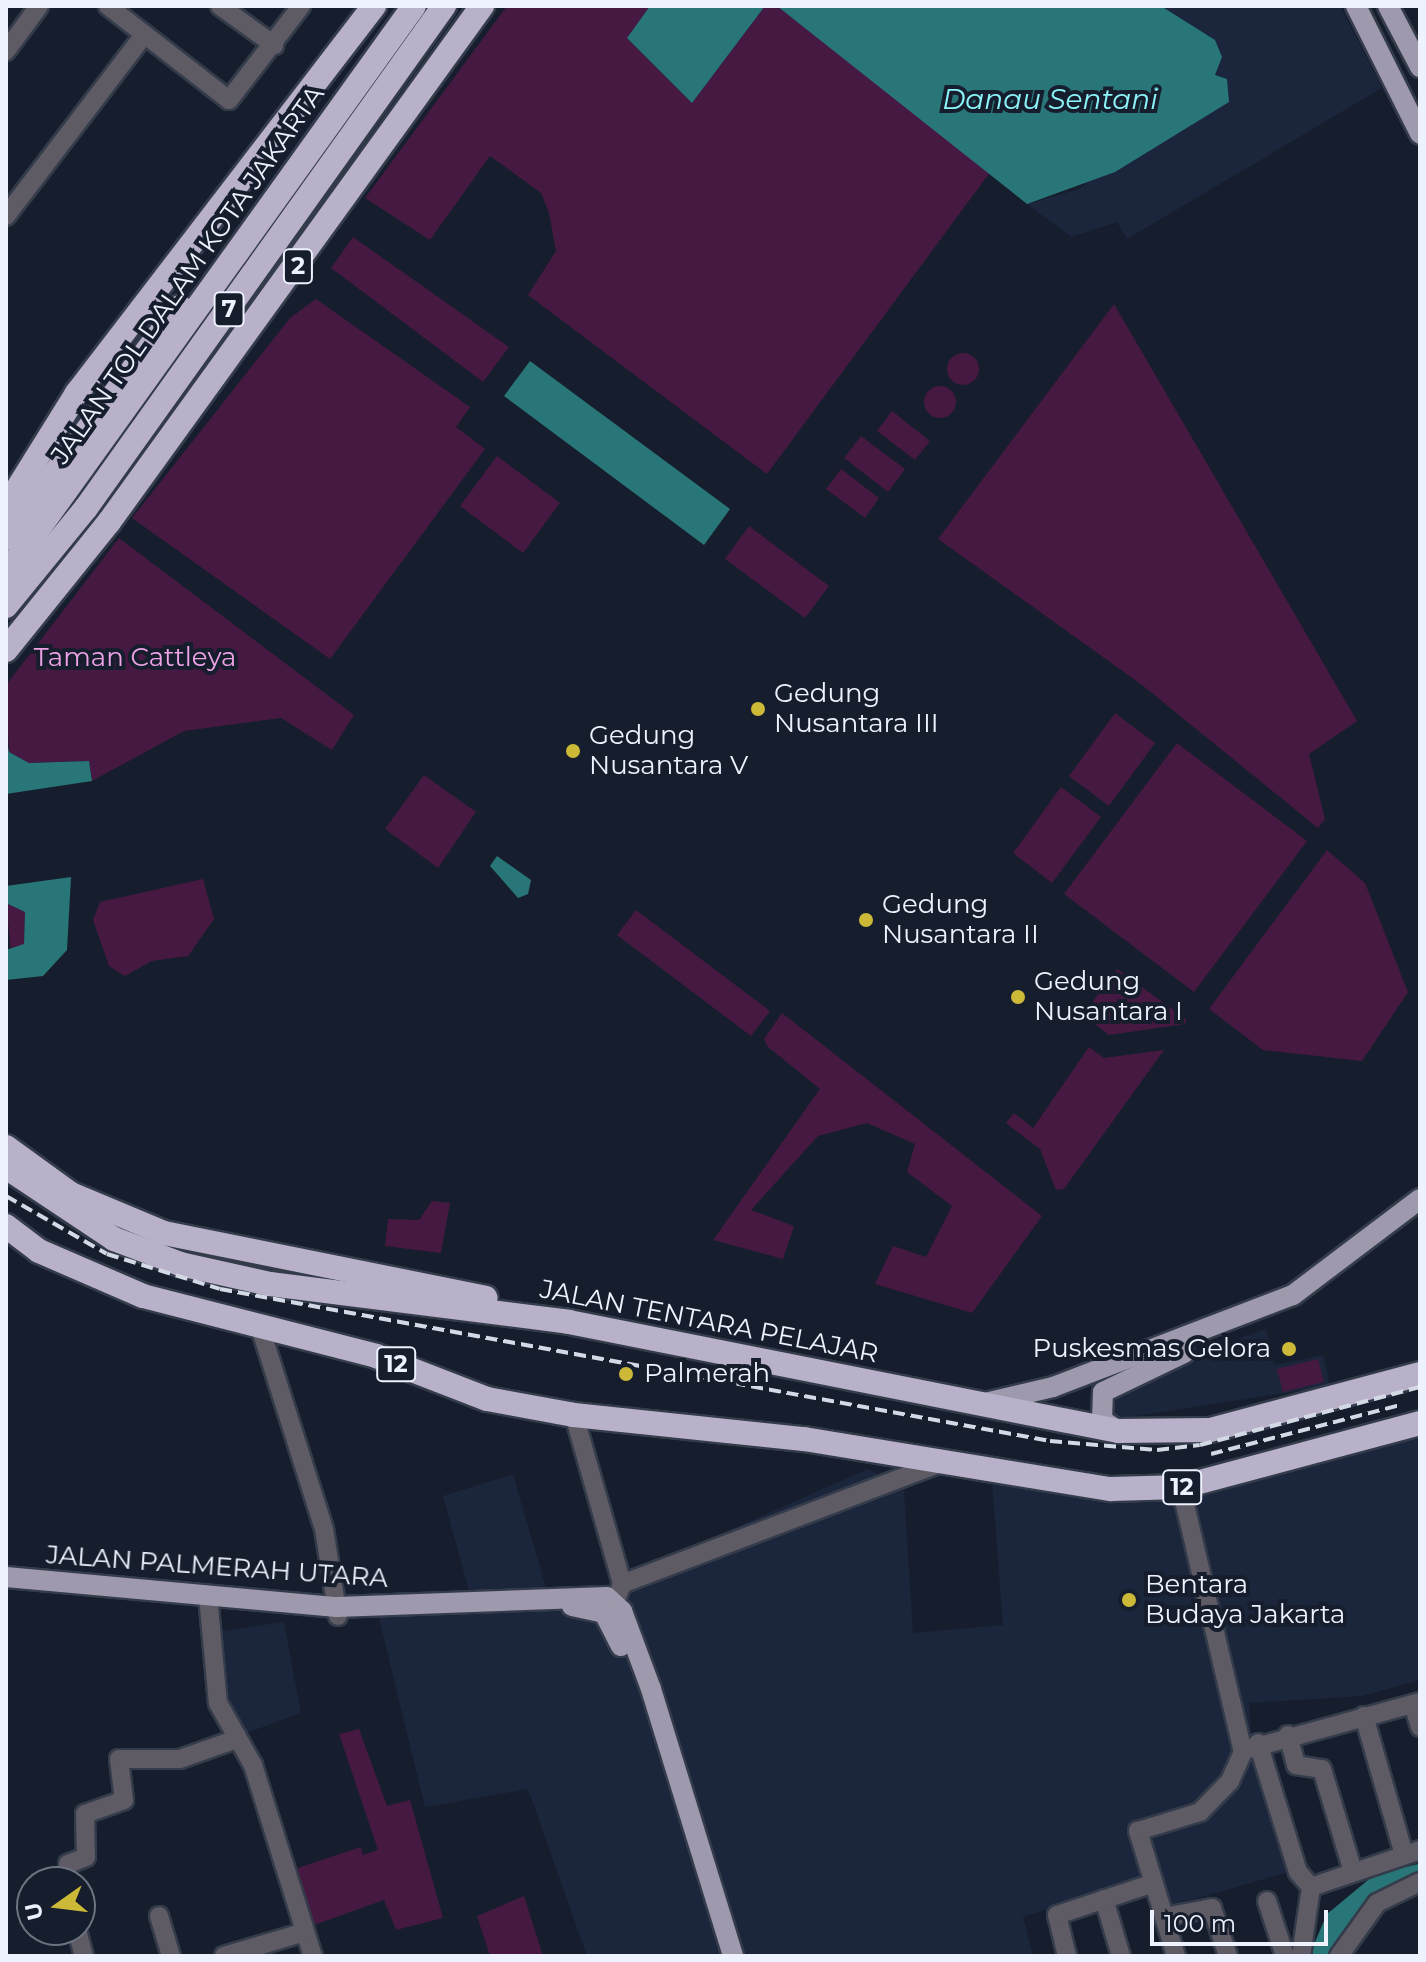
<!DOCTYPE html>
<style>
body{margin:0}
#map{position:relative;width:1426px;height:1962px;overflow:hidden;background:#161e2e;font-family:Montserrat,sans-serif}
div>[style]{position:absolute}
[style*='--x']{left:calc(var(--x)*1px);top:calc(var(--y)*1px);width:calc(var(--w)*1px);rotate:calc(var(--a)*1deg)}
.built>*{inset:0;background:#1b253b}
.green>*{inset:0;background:#451941}
.round{border-radius:50%}
.water>*{inset:0;background:#297679}
.river>*{height:22px;margin:-11px;padding:0 11px;transform-origin:11px;border-radius:11px;background:#297679}
.roads{filter:drop-shadow(2px 0 #343c4b) drop-shadow(-2px 0 #343c4b) drop-shadow(0 2px #343c4b) drop-shadow(0 -2px #343c4b)}
.minor>*{height:18px;margin:-9px;padding:0 9px;transform-origin:9px;border-radius:9px;background:#5e5b65}
.major>*{height:20px;margin:-10px;padding:0 10px;transform-origin:10px;border-radius:10px;background:#9e99ac}
.highway>*{height:24px;margin:-12px;padding:0 12px;transform-origin:12px;border-radius:12px;background:#b8b1c9}
.rail>*{height:4px;margin-top:-2px;transform-origin:0;background:repeating-linear-gradient(90deg,#d4d9e6 0 12px,transparent 0 18px)}
.dots>*{width:22px;height:22px;translate:-50% -50%;box-sizing:border-box;border:4px solid #161e2e;border-radius:50%}
span{translate:-50% -50%;white-space:nowrap;text-align:center;line-height:1.15;-webkit-text-stroke:8px #161e2e;paint-order:stroke}
.shield-label span{padding:2px 6px;background:#161e2e;border:2px solid;border-radius:6px;-webkit-text-stroke-width:0}
.shield-label{font-size:24px;color:#edf2fe;font-weight:700}
.street-label{font-size:26px;color:#edf2fe}
.park-label{font-size:26px;color:#eea3e5}
.poi-label{font-size:26px;color:#edf2fe}
.left{translate:0 -50%;text-align:left}
.right{translate:-100% -50%;text-align:right}
.water-label{font-size:28px;color:#8cf5f9;font-style:italic}
.frame{position:absolute;inset:0;border:8px solid #edf2fe;pointer-events:none}
.north{position:absolute;left:16px;top:1866px;width:80px;height:80px;box-sizing:border-box;background:#161e2e;border:2px solid #6c7381;border-radius:50%;rotate:256deg;font-size:22px;font-weight:700;line-height:32px;text-align:center;color:#edf2fe}
.north::after{content:'';display:block;margin:auto;width:28px;height:36px;background:#cdb938;clip-path:polygon(50% 0,100% 100%,50% 72%,0 100%)}
.scale{position:absolute;left:1150px;top:1910px;width:178px;height:36px;box-sizing:border-box;border:4px solid #edf2fe;border-top:0;padding-left:10px;font-size:24px;line-height:28px;white-space:nowrap;color:#edf2fe;-webkit-text-stroke:6px #161e2e;paint-order:stroke}
</style>
<div id="map">
<div class="built">
<i style="clip-path:polygon(1161px 6px,1340px 6px,1382px 88px,1127px 239px,1117px 222px,1071px 237px,1027px 204px,1079px 189px,1215px 76px,1215px 40px)"></i>
<i style="clip-path:polygon(1266px 1329px,1275px 1365px,1323px 1355px,1330px 1386px,1110px 1420px,1102px 1387px)"></i>
<i style="clip-path:polygon(1420px 1426px,1420px 1680px,1362px 1696px,1249px 1703px,1252px 1748px,1292px 1871px,1167px 1907px,1143px 1877px,1023px 1917px,1033px 1956px,587px 1956px,528px 1789px,425px 1807px,376px 1606px,470px 1595px,443px 1496px,513px 1474px,546px 1588px,598px 1588px,868px 1469px,904px 1491px,913px 1633px,1003px 1625px,992px 1483px,1083px 1497px)"></i>
<i style="clip-path:polygon(284px 1622px,301px 1713px,233px 1738px,214px 1632px)"></i>
</div>
<div class="green">
<i style="clip-path:polygon(507px 6px,650px 6px,627px 38px,692px 103px,765px 6px,777px 6px,991px 171px,767px 474px,528px 295px,556px 251px,549px 213px,541px 193px,490px 156px,430px 240px,365px 198px)"></i>
<i style="clip-path:polygon(353px 237px,509px 347px,483px 382px,331px 268px)"></i>
<i style="clip-path:polygon(316px 299px,470px 407px,456px 427px,485px 449px,330px 659px,132px 518px,290px 318px)"></i>
<i style="clip-path:polygon(1114px 304px,1357px 721px,1309px 754px,1325px 819px,1318px 828px,1142px 685px,938px 539px)"></i>
<i class="round" style="left:947px;top:353px;width:32px;height:32px"></i>
<i class="round" style="left:924px;top:386px;width:32px;height:32px"></i>
<i style="clip-path:polygon(892px 411px,930px 441px,915px 460px,877px 431px)"></i>
<i style="clip-path:polygon(861px 436px,905px 469px,888px 492px,844px 458px)"></i>
<i style="clip-path:polygon(497px 456px,560px 503px,523px 553px,460px 506px)"></i>
<i style="clip-path:polygon(841px 469px,879px 498px,865px 518px,826px 489px)"></i>
<i style="clip-path:polygon(749px 526px,829px 586px,805px 618px,725px 559px)"></i>
<i style="clip-path:polygon(119px 538px,354px 715px,332px 750px,281px 718px,184px 731px,92px 781px,89px 761px,29px 763px,9px 752px,6px 685px)"></i>
<i style="clip-path:polygon(1115px 713px,1155px 743px,1109px 806px,1069px 776px)"></i>
<i style="clip-path:polygon(1177px 743px,1307px 841px,1194px 992px,1064px 894px)"></i>
<i style="clip-path:polygon(424px 775px,476px 812px,438px 868px,385px 829px)"></i>
<i style="clip-path:polygon(1061px 787px,1101px 817px,1052px 883px,1013px 853px)"></i>
<i style="clip-path:polygon(1327px 850px,1365px 883px,1408px 992px,1362px 1061px,1263px 1050px,1209px 1009px)"></i>
<i style="clip-path:polygon(203px 879px,214px 919px,188px 956px,152px 961px,125px 976px,109px 966px,93px 920px,100px 902px)"></i>
<i style="clip-path:polygon(6px 903px,25px 912px,24px 944px,11px 951px)"></i>
<i style="clip-path:polygon(636px 910px,770px 1011px,751px 1036px,617px 935px)"></i>
<i style="clip-path:polygon(1117px 969px,1186px 1019px,1185px 1024px,1109px 1035px,1083px 1015px)"></i>
<i style="clip-path:polygon(782px 1013px,1042px 1216px,972px 1313px,875px 1284px,893px 1246px,926px 1257px,952px 1206px,907px 1172px,915px 1144px,867px 1123px,818px 1136px,751px 1210px,794px 1226px,783px 1259px,713px 1240px,820px 1089px,768px 1047px,764px 1039px)"></i>
<i style="clip-path:polygon(1089px 1047px,1104px 1058px,1164px 1050px,1064px 1189px,1056px 1190px,1040px 1149px,1006px 1123px,1014px 1113px,1033px 1128px)"></i>
<i style="clip-path:polygon(432px 1201px,450px 1203px,441px 1253px,385px 1246px,388px 1219px,419px 1220px)"></i>
<i style="clip-path:polygon(1318px 1359px,1324px 1382px,1283px 1392px,1277px 1369px)"></i>
<i style="clip-path:polygon(359px 1729px,387px 1806px,410px 1800px,443px 1918px,396px 1930px,384px 1900px,314px 1925px,295px 1869px,361px 1847px,363px 1855px,378px 1850px,339px 1734px)"></i>
<i style="clip-path:polygon(524px 1896px,543px 1956px,490px 1956px,477px 1916px)"></i>
</div>
<div class="water">
<i style="clip-path:polygon(650px 6px,765px 6px,692px 103px,627px 38px)"></i>
<i style="clip-path:polygon(777px 6px,1161px 6px,1215px 40px,1222px 57px,1215px 75px,1227px 79px,1229px 102px,1115px 172px,1027px 204px)"></i>
<i style="clip-path:polygon(530px 361px,730px 509px,704px 545px,504px 396px)"></i>
<i style="clip-path:polygon(6px 735px,9px 752px,29px 763px,89px 761px,92px 781px,6px 794px)"></i>
<i style="clip-path:polygon(497px 856px,531px 880px,528px 894px,518px 898px,490px 866px)"></i>
<i style="clip-path:polygon(71px 877px,67px 950px,43px 976px,6px 980px,6px 950px,24px 944px,25px 912px,6px 903px,6px 886px)"></i>
</div>
<div class="river">
<i style="--x:1321;--y:1956;--w:38;--a:-67"></i>
<i style="--x:1336;--y:1921;--w:56;--a:-39.9"></i>
<i style="--x:1379;--y:1885;--w:42;--a:-13.7"></i>
</div>
<div class="roads">
<div class="minor">
<i style="--x:108;--y:6;--w:153;--a:37.8"></i>
<i style="--x:229;--y:100;--w:118;--a:-52.5"></i>
<i style="--x:220;--y:6;--w:67;--a:35.8"></i>
<i style="--x:6;--y:51;--w:56;--a:-53.7"></i>
<i style="--x:6;--y:216;--w:226;--a:-52.7"></i>
<i style="--x:259;--y:1324;--w:215;--a:72.4"></i>
<i style="--x:324;--y:1529;--w:88;--a:80.9"></i>
<i style="--x:574;--y:1415;--w:176;--a:74.1"></i>
<i style="--x:208;--y:1596;--w:107;--a:84.7"></i>
<i style="--x:218;--y:1703;--w:71;--a:60.6"></i>
<i style="--x:253;--y:1765;--w:200;--a:72.6"></i>
<i style="--x:615;--y:1603;--w:20;--a:-70"></i>
<i style="--x:622;--y:1584;--w:338;--a:-20.8"></i>
<i style="--x:1413;--y:1704;--w:24;--a:73"></i>
<i style="--x:1364;--y:1716;--w:145;--a:73.9"></i>
<i style="--x:1288;--y:1735;--w:31;--a:75"></i>
<i style="--x:1296;--y:1765;--w:26;--a:9"></i>
<i style="--x:1322;--y:1769;--w:108;--a:73.2"></i>
<i style="--x:1258;--y:1743;--w:135;--a:72.8"></i>
<i style="--x:1298;--y:1872;--w:20;--a:49"></i>
<i style="--x:1311;--y:1887;--w:70;--a:98.2"></i>
<i style="--x:1249;--y:1749;--w:177;--a:-15.4"></i>
<i style="--x:68;--y:1864;--w:19;--a:-21"></i>
<i style="--x:86;--y:1857;--w:43;--a:-91.3"></i>
<i style="--x:85;--y:1814;--w:41;--a:-19.7"></i>
<i style="--x:124;--y:1800;--w:41;--a:-97"></i>
<i style="--x:119;--y:1759;--w:61;--a:0"></i>
<i style="--x:180;--y:1759;--w:57;--a:-19.4"></i>
<i style="--x:1311;--y:1887;--w:115;--a:-18.7"></i>
<i style="--x:1104;--y:1899;--w:59;--a:73.4"></i>
<i style="--x:1267;--y:1901;--w:58;--a:71.9"></i>
<i style="--x:159;--y:1916;--w:42;--a:73.3"></i>
<i style="--x:1164;--y:1917;--w:49;--a:-10.6"></i>
<i style="--x:1212;--y:1908;--w:51;--a:71.6"></i>
<i style="--x:77;--y:1930;--w:27;--a:75"></i>
<i style="--x:224;--y:1956;--w:84;--a:-16.5"></i>
<i style="--x:1067;--y:1956;--w:42;--a:-103.7"></i>
<i style="--x:1057;--y:1915;--w:102;--a:-18.3"></i>
<i style="--x:1176;--y:1956;--w:131;--a:-106.9"></i>
<i style="--x:1138;--y:1831;--w:65;--a:-17"></i>
<i style="--x:1200;--y:1812;--w:43;--a:-45.9"></i>
<i style="--x:1230;--y:1781;--w:32;--a:-66"></i>
<i style="--x:1243;--y:1752;--w:272;--a:-103.2"></i>
<i style="--x:1339;--y:1956;--w:65;--a:-54.4"></i>
<i style="--x:1377;--y:1903;--w:48;--a:-26"></i>
</div>
<div class="major">
<i style="--x:1356;--y:6;--w:143;--a:63.4"></i>
<i style="--x:1388;--y:6;--w:69;--a:62.3"></i>
<i style="--x:985;--y:1403;--w:70;--a:-13.2"></i>
<i style="--x:1053;--y:1387;--w:257;--a:-21"></i>
<i style="--x:1293;--y:1295;--w:159;--a:-37.1"></i>
<i style="--x:1118;--y:1431;--w:19;--a:-145"></i>
<i style="--x:1102;--y:1420;--w:28;--a:-88"></i>
<i style="--x:1103;--y:1392;--w:90;--a:-25.7"></i>
<i style="--x:6;--y:1577;--w:332;--a:5.2"></i>
<i style="--x:337;--y:1607;--w:270;--a:-2.1"></i>
<i style="--x:607;--y:1597;--w:21;--a:43"></i>
<i style="--x:622;--y:1611;--w:83;--a:69.6"></i>
<i style="--x:651;--y:1689;--w:279;--a:72.9"></i>
<i style="--x:572;--y:1606;--w:33;--a:12"></i>
<i style="--x:604;--y:1613;--w:37;--a:63"></i>
</div>
<div class="highway">
<i style="--x:6;--y:507;--w:134;--a:-58.1"></i>
<i style="--x:77;--y:393;--w:488;--a:-52.5"></i>
<i style="--x:6;--y:538;--w:289;--a:-53"></i>
<i style="--x:6;--y:574;--w:699;--a:-54.31"></i>
<i style="--x:6;--y:606;--w:127;--a:-50.8"></i>
<i style="--x:86;--y:508;--w:617;--a:-54.51"></i>
<i style="--x:6;--y:650;--w:164;--a:-51.2"></i>
<i style="--x:109;--y:522;--w:637;--a:-54.14"></i>
<i style="--x:6;--y:1147;--w:80;--a:35.9"></i>
<i style="--x:71;--y:1194;--w:101;--a:22.8"></i>
<i style="--x:164;--y:1233;--w:328;--a:11.4"></i>
<i style="--x:6;--y:1167;--w:130;--a:33.7"></i>
<i style="--x:114;--y:1239;--w:71;--a:20.7"></i>
<i style="--x:180;--y:1264;--w:92;--a:12.5"></i>
<i style="--x:270;--y:1284;--w:301;--a:7.2"></i>
<i style="--x:569;--y:1322;--w:560;--a:11.23"></i>
<i style="--x:1118;--y:1431;--w:92;--a:-0.6"></i>
<i style="--x:1210;--y:1430;--w:217;--a:-14.9"></i>
<i style="--x:6;--y:1226;--w:41;--a:37.1"></i>
<i style="--x:39;--y:1251;--w:113;--a:23.4"></i>
<i style="--x:143;--y:1296;--w:241;--a:14.4"></i>
<i style="--x:376;--y:1356;--w:119;--a:21.2"></i>
<i style="--x:487;--y:1399;--w:88;--a:10.4"></i>
<i style="--x:574;--y:1415;--w:231;--a:6"></i>
<i style="--x:804;--y:1439;--w:311;--a:9.3"></i>
<i style="--x:1111;--y:1489;--w:70;--a:-1.6"></i>
<i style="--x:1181;--y:1487;--w:247;--a:-15"></i>
</div>
</div>
<div class="rail">
<i style="--x:6;--y:1196;--w:116;--a:29.9"></i>
<i style="--x:107;--y:1254;--w:118;--a:17.2"></i>
<i style="--x:220;--y:1289;--w:844;--a:10.38"></i>
<i style="--x:1050;--y:1441;--w:107;--a:4.8"></i>
<i style="--x:1157;--y:1450;--w:43;--a:-6.6"></i>
<i style="--x:1200;--y:1445;--w:228;--a:-14.8"></i>
<i style="--x:1211;--y:1454;--w:195;--a:-14.5"></i>
</div>
<div class="dots">
<i style="left:758px;top:709px;background:#cdb938"></i>
<i style="left:573px;top:751px;background:#cdb938"></i>
<i style="left:866px;top:920px;background:#cdb938"></i>
<i style="left:1018px;top:997px;background:#cdb938"></i>
<i style="left:1289px;top:1349px;background:#cdb938"></i>
<i style="left:626px;top:1374px;background:#cdb938"></i>
<i style="left:1129px;top:1600px;background:#cdb938"></i>
</div>
<div class="shield-label">
<span style="left:298px;top:266px">2</span>
<span style="left:229px;top:309px">7</span>
<span style="left:396px;top:1364px">12</span>
<span style="left:1182px;top:1487px">12</span>
</div>
<div class="street-label">
<span style="left:188px;top:275px;rotate:-55deg">JALAN TOL DALAM KOTA JAKARTA</span>
<span style="left:709px;top:1322px;rotate:11deg">JALAN TENTARA PELAJAR</span>
<span style="left:217px;top:1567px;rotate:4deg">JALAN PALMERAH UTARA</span>
</div>
<div class="park-label">
<span style="left:135px;top:658px">Taman Cattleya</span>
</div>
<div class="poi-label">
<span class="left" style="left:774px;top:709px">Gedung<br>Nusantara III</span>
<span class="left" style="left:589px;top:751px">Gedung<br>Nusantara V</span>
<span class="left" style="left:882px;top:920px">Gedung<br>Nusantara II</span>
<span class="left" style="left:1034px;top:997px">Gedung<br>Nusantara I</span>
<span class="right" style="left:1271px;top:1349px">Puskesmas Gelora</span>
<span class="left" style="left:644px;top:1374px">Palmerah</span>
<span class="left" style="left:1145px;top:1600px">Bentara<br>Budaya Jakarta</span>
</div>
<div class="water-label">
<span style="left:1050px;top:99px">Danau Sentani</span>
</div>
<div class="frame"></div>
<div class="north">U</div>
<div class="scale">100 m</div>
</div>
